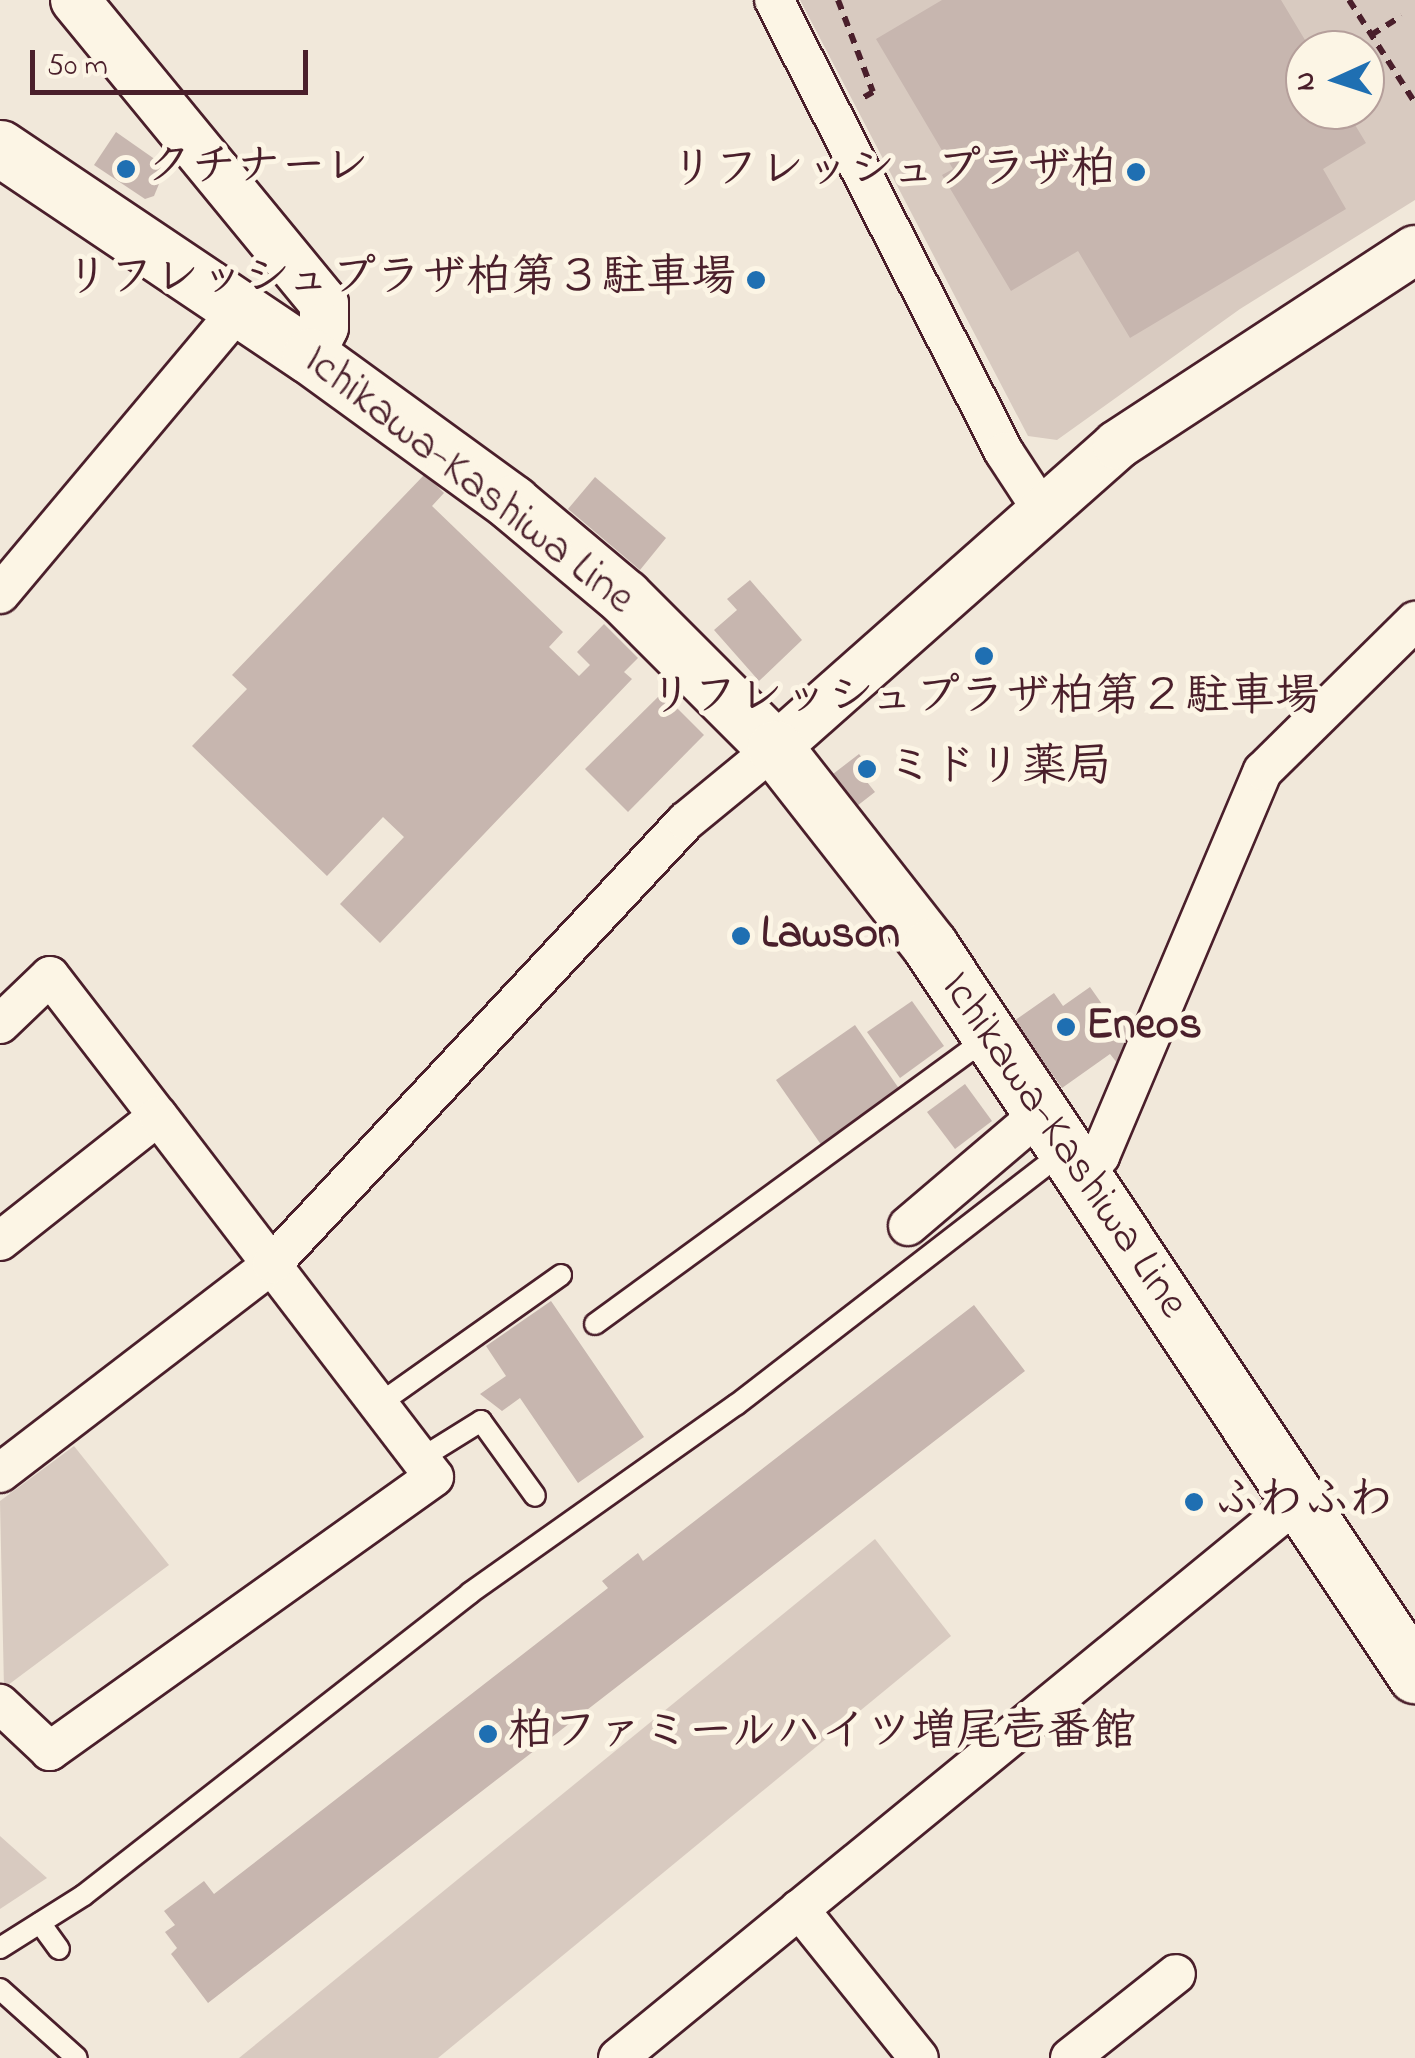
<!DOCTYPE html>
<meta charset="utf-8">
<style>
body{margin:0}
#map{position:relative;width:1415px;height:2058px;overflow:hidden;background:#f1e8da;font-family:"Indie Flower","Klee One",sans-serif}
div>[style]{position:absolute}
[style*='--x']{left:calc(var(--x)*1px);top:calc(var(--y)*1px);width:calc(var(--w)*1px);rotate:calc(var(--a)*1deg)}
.green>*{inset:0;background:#d8cac0}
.building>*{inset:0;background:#c7b6af}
.path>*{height:6px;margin-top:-3px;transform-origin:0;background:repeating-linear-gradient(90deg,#4a1f2b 0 10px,transparent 0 18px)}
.roads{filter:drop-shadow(2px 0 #4a1f2b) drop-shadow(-2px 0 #4a1f2b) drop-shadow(0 2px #4a1f2b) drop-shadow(0 -2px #4a1f2b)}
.service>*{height:20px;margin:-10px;padding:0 10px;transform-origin:10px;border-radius:10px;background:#fcf5e5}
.minor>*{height:38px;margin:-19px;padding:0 19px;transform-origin:19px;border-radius:19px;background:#fcf5e5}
.tertiary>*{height:48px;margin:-24px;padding:0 24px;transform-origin:24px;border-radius:24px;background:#fcf5e5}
.primary>*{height:55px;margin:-27.5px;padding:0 27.5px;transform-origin:27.5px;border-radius:27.5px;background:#fcf5e5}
.dots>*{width:28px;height:28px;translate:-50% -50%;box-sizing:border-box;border:5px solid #fcf5e5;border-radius:50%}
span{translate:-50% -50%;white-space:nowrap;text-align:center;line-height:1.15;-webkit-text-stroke:10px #fcf5e5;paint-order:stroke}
.poi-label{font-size:45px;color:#4a1f2b;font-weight:700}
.left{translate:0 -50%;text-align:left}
.right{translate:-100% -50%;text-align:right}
.street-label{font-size:45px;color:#4a1f2b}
.north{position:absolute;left:1285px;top:30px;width:100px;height:100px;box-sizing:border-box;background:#fcf5e5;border:2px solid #b59f9b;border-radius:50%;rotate:267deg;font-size:28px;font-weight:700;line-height:40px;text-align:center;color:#4a1f2b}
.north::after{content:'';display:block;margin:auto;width:35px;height:45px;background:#1f6fb2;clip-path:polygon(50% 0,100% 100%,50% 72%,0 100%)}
.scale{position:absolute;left:30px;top:50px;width:278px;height:45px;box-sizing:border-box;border:5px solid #4a1f2b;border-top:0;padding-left:12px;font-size:30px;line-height:35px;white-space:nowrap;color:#4a1f2b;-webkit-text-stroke:8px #fcf5e5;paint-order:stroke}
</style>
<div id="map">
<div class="green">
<i style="clip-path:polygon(evenodd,800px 0,1415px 0,1415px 200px,1240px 309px,1057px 440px,1028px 436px,800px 0,1305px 50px,1365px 50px,1365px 110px,1305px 110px,1305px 50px)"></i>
<i style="clip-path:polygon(74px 1446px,169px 1565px,4px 1688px,0 1501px)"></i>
<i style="clip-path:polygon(875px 1539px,951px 1636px,438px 2058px,239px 2058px)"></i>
<i style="clip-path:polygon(0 1836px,47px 1878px,0 1909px)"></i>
</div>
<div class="building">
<i style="clip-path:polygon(942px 0,1281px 0,1311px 50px,1305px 110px,1346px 110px,1366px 143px,1323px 169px,1346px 209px,1130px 338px,1078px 251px,1011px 291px,942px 175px,953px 169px,876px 39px)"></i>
<i style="clip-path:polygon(116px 132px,166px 167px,154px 196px,145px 199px,94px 165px)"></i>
<i style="clip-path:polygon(425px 474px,444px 493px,432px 506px,563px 632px,549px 647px,579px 676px,590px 665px,577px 652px,604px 624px,638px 658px,624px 672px,632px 679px,380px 943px,340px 904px,404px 837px,383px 817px,327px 876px,192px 746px,247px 689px,232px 675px)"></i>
<i style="clip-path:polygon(595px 477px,666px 538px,640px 570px,568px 509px)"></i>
<i style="clip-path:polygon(750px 580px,802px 640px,759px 681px,714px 630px,737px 610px,727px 599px)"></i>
<i style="clip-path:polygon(662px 693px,704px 735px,628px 812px,585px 769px)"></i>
<i style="clip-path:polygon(859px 754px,876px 775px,867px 782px,875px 792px,857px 806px,833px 774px)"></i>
<i style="clip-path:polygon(1090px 987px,1109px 1014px,1101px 1020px,1111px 1035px,1124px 1025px,1140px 1049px,1118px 1064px,1110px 1054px,1062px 1088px,1014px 1021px,1054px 993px,1063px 1006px)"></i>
<i style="clip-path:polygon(912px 1001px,944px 1046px,900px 1078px,867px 1032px)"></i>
<i style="clip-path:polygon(855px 1025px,900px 1090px,822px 1146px,776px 1080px)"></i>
<i style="clip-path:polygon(965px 1084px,992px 1121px,955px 1149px,927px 1112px)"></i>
<i style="clip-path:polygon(551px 1301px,644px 1437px,578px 1483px,520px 1398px,502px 1411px,480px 1394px,506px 1376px,486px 1346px)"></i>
<i style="clip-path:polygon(974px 1305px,1025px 1371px,208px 2003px,171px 1954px,177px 1948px,165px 1932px,175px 1925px,164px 1911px,204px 1881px,214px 1894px,608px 1588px,602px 1581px,638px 1553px,643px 1561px)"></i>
</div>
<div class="path">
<i style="--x:838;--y:0;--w:98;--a:69.2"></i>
<i style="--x:873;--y:92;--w:14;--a:150"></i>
<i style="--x:1349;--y:0;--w:122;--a:57.3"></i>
<i style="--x:1371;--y:35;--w:36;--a:-32"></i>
</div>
<div class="roads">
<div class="service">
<i style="--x:595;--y:1324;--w:487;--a:-36.1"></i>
<i style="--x:379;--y:1404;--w:223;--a:-35.3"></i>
<i style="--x:420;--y:1459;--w:72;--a:-31.9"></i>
<i style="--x:481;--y:1421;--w:92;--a:54.2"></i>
<i style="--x:40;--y:1923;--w:32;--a:54"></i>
<i style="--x:0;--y:1948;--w:99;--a:-32.2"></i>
<i style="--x:84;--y:1895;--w:490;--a:-38"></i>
<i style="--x:470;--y:1593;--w:326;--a:-35.3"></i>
<i style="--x:736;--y:1405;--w:412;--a:-37.7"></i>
<i style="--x:0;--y:1989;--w:103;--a:41.9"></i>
</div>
<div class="minor">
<i style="--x:774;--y:0;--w:507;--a:63.03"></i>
<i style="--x:1004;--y:452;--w:66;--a:56.8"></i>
<i style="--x:0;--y:594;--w:373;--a:-50"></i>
<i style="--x:0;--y:1024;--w:69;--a:-43.8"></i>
<i style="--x:50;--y:976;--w:177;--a:52.4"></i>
<i style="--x:1082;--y:1173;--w:25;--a:-43"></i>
<i style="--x:1100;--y:1156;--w:418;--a:-67.1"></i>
<i style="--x:1263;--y:771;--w:214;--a:-44.6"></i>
<i style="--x:908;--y:1226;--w:175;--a:-40.4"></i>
<i style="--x:0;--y:1241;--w:201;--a:-38.3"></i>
<i style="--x:158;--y:1116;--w:454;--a:52.6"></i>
<i style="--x:434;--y:1477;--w:472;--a:144.5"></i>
<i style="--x:50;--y:1751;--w:69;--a:-136.8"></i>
<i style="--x:0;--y:1473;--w:343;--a:-37.5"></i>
<i style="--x:272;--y:1264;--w:606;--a:-46.94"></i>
<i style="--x:686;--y:821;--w:115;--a:-39.4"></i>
<i style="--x:799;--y:1909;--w:191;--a:51.2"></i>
<i style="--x:618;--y:2058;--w:879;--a:-39.32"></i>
<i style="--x:1070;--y:2058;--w:135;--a:-38.4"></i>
</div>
<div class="tertiary">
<i style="--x:75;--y:0;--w:392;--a:50.6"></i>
<i style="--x:324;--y:303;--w:24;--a:90"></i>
<i style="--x:324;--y:327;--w:32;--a:116"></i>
<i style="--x:775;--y:748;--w:457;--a:-41.5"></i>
<i style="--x:1117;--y:445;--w:356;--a:-33.2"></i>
</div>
<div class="primary">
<i style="--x:0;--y:148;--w:373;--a:33.9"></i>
<i style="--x:310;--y:356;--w:250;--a:36"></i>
<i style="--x:512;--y:503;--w:146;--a:40"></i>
<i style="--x:624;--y:597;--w:214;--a:45"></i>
<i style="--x:775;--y:748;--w:251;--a:51.9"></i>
<i style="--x:930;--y:946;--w:876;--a:56.36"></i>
</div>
</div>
<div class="dots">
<i style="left:126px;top:169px;background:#1f6fb2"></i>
<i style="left:1136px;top:172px;background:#1f6fb2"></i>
<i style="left:756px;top:280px;background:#1f6fb2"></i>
<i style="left:984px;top:656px;background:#1f6fb2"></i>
<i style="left:867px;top:769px;background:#1f6fb2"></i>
<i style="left:741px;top:936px;background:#1f6fb2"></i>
<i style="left:1066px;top:1027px;background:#1f6fb2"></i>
<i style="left:1194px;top:1502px;background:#1f6fb2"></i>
<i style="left:488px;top:1734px;background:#1f6fb2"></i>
</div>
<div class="poi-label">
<span class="left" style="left:146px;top:169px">クチナーレ</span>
<span class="right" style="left:1116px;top:172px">リフレッシュプラザ柏</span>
<span class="right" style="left:736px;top:280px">リフレッシュプラザ柏第３駐車場</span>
<span style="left:984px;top:699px">リフレッシュプラザ柏第２駐車場</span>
<span class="left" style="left:887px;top:769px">ミドリ薬局</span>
<span class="left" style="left:761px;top:936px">Lawson</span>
<span class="left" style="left:1086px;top:1027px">Eneos</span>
<span class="left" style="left:1214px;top:1502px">ふわふわ</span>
<span class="left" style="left:508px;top:1734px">柏ファミールハイツ増尾壱番館</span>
</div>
<div class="street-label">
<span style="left:468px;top:481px;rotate:38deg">Ichikawa-Kashiwa Line</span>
<span style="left:1063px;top:1146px;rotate:56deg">Ichikawa-Kashiwa Line</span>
</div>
<div class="north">N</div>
<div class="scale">50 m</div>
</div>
